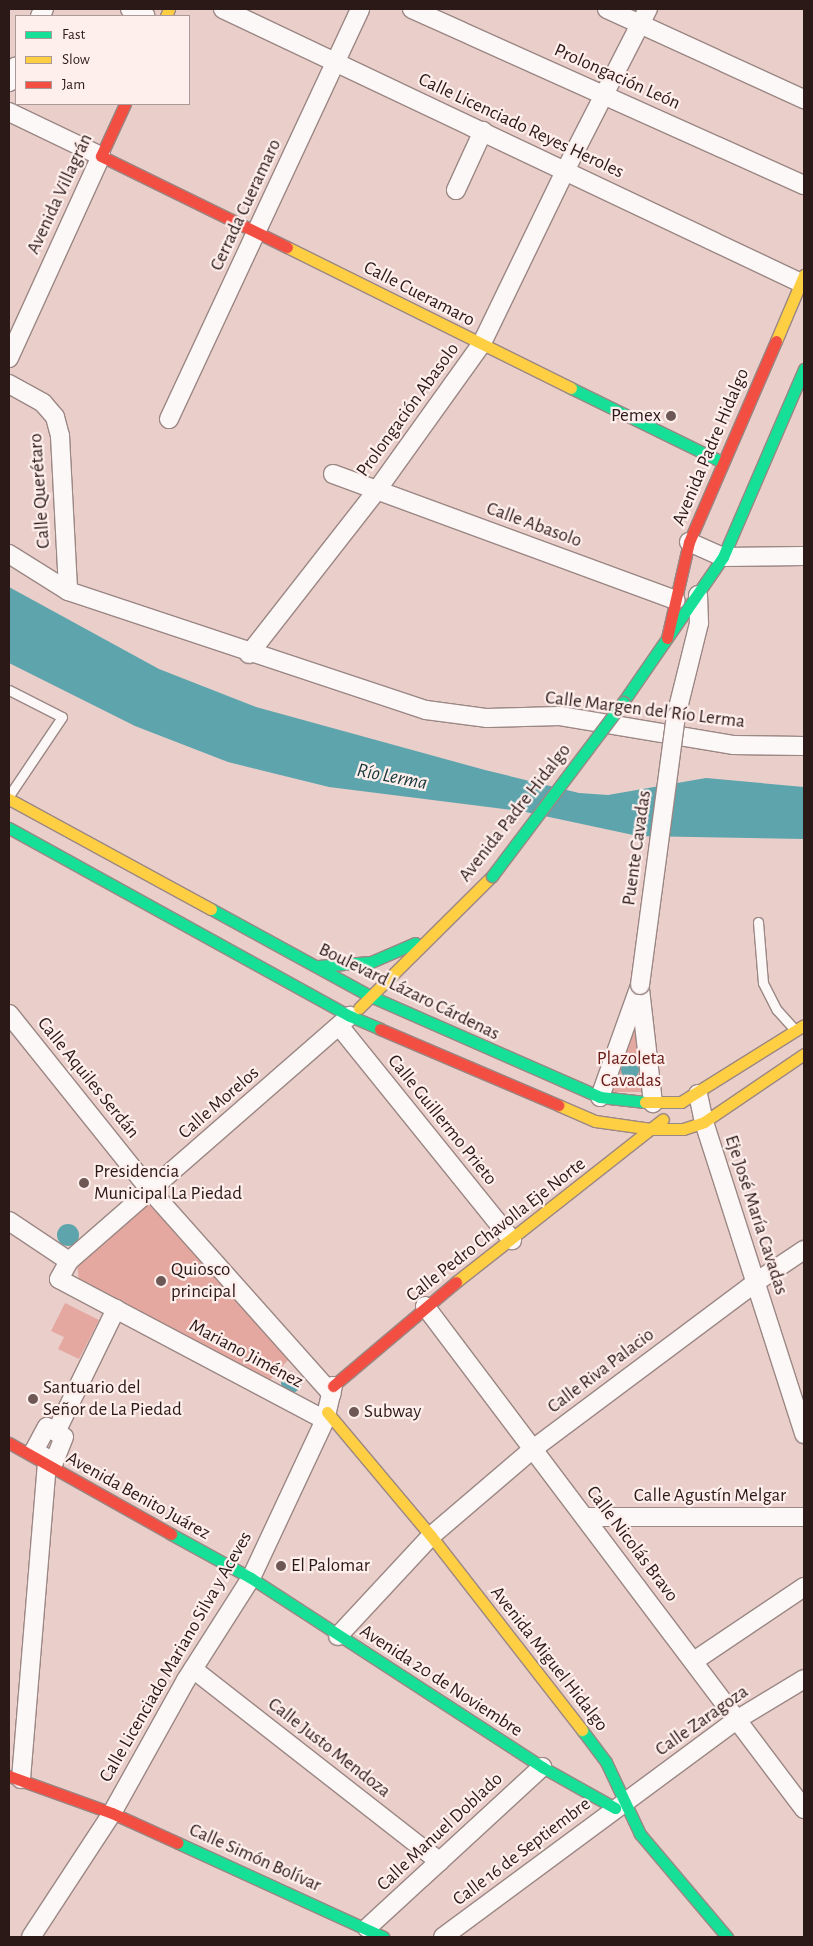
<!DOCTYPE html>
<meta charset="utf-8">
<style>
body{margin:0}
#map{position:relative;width:813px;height:1946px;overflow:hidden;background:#e9ceca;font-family:"Alegreya Sans",sans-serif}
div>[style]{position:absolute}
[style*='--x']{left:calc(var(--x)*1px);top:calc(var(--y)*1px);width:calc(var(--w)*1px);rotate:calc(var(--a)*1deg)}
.green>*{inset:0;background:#e4a8a0}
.water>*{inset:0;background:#5ea4ad}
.round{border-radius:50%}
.roads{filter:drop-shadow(1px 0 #9b8784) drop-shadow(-1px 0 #9b8784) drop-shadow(0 1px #9b8784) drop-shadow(0 -1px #9b8784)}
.lane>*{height:9px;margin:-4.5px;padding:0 4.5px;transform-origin:4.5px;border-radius:4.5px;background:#fcf8f7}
.street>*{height:18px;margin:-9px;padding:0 9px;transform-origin:9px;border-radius:9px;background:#fcf8f7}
.fast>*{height:11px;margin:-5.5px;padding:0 5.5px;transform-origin:5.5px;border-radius:5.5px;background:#16e098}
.slow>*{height:11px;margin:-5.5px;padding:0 5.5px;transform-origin:5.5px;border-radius:5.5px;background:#ffcf43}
.jam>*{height:11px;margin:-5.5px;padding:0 5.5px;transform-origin:5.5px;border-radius:5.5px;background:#f24e42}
.bridges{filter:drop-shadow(1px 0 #9b8784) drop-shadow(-1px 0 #9b8784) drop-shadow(0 1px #9b8784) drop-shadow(0 -1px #9b8784)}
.street-bridge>*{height:18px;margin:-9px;padding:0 9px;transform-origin:9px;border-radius:9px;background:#fcf8f7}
.fast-bridge>*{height:11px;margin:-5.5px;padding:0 5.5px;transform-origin:5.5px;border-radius:5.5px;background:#16e098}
.dots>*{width:14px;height:14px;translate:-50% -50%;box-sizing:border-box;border:2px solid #feefec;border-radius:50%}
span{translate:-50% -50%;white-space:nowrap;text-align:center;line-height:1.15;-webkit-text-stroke:4.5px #feefec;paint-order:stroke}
.street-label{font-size:19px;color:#2b1917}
.poi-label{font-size:19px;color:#2b1917}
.right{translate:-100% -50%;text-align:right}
.left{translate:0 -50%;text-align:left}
.park-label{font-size:19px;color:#6b1b17}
.water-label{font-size:20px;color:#17373b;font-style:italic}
.frame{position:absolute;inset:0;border:10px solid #2b1917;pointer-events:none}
.legend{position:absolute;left:15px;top:15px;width:175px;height:90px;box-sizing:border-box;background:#feefec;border:1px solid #aa9997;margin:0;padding:6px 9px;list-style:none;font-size:15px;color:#2b1917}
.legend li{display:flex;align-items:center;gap:10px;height:25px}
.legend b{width:25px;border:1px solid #aa9997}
</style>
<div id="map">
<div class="green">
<i style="clip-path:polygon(641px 967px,659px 1092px,612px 1092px)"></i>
<i style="clip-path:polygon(150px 1196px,289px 1359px,269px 1381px,79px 1281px,77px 1263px)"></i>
<i style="clip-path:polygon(65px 1303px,99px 1320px,79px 1359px,58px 1349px,64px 1337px,51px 1331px)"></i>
</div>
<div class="water">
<i style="clip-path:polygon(9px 587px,159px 669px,256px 707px,485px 770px,579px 793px,608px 795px,706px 778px,804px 787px,804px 839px,638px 836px,521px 811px,329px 787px,228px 762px,135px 726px,9px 663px)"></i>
<i class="round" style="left:621px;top:1061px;width:18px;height:18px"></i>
<i class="round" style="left:57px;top:1224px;width:22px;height:22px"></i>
<i class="round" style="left:281px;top:1373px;width:20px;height:20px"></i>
</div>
<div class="roads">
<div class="lane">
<i style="--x:9;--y:690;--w:59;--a:27"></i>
<i style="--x:62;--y:717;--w:95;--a:123.9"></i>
<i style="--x:758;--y:922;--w:61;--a:85.3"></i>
<i style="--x:763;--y:983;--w:30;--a:63"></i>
<i style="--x:777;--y:1010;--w:24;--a:48"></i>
</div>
<div class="street">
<i style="--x:130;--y:9;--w:17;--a:24"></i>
<i style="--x:223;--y:9;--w:640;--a:25.36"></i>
<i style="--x:412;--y:9;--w:430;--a:24.2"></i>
<i style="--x:607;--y:9;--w:217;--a:24.6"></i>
<i style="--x:40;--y:16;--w:8;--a:-60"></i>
<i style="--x:9;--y:82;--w:17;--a:-66"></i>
<i style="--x:9;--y:112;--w:102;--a:25.6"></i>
<i style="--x:101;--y:156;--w:222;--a:114.5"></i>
<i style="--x:456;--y:190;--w:65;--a:-65.4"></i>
<i style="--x:9;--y:384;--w:39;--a:29"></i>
<i style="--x:43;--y:403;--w:18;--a:49"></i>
<i style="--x:55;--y:417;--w:20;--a:75"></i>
<i style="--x:60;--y:436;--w:155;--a:87"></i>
<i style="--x:169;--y:419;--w:452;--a:-65"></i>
<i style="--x:333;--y:474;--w:365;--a:20.2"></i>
<i style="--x:689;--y:542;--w:37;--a:24"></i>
<i style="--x:723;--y:557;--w:81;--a:-0.7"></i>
<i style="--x:9;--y:554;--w:70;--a:32.1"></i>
<i style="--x:68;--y:591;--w:377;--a:18.4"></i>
<i style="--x:426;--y:710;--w:62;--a:7.5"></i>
<i style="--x:487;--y:718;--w:73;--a:-1.6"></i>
<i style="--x:560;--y:716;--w:175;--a:9.5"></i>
<i style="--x:733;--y:745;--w:71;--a:0.8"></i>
<i style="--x:249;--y:654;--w:208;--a:-52"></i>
<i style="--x:377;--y:490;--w:178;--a:-54.4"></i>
<i style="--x:481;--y:345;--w:195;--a:-64.2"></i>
<i style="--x:566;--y:169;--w:180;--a:-62.9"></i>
<i style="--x:676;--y:716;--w:96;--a:-76.1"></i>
<i style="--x:699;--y:623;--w:28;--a:-92"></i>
<i style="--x:640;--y:989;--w:115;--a:83.5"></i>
<i style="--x:9;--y:1014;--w:226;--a:51.3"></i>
<i style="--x:150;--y:1190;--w:273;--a:48.3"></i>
<i style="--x:340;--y:1027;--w:274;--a:51.1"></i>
<i style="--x:698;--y:1094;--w:29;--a:78"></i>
<i style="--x:704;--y:1122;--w:328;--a:72.2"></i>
<i style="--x:600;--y:1097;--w:119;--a:-70.3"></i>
<i style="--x:9;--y:1221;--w:72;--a:33.7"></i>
<i style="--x:425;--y:1306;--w:630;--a:53"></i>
<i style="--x:325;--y:1420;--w:301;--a:-152.1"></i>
<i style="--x:59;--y:1279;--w:21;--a:-61"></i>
<i style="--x:69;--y:1261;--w:373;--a:-41.1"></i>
<i style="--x:56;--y:1432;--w:9;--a:32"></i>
<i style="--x:64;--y:1437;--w:27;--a:112"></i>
<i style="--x:54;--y:1462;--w:23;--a:-151"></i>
<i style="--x:34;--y:1451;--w:27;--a:-62"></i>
<i style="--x:47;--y:1427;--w:10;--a:29"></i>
<i style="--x:56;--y:1432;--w:137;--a:-64"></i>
<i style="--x:585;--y:1517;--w:219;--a:0"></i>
<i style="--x:338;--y:1636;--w:137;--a:-47.1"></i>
<i style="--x:431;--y:1536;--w:134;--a:-40.5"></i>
<i style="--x:533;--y:1449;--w:279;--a:-36.8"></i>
<i style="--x:756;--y:1282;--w:58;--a:-33.7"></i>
<i style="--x:694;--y:1661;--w:133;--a:-33.9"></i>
<i style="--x:193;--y:1669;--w:313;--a:38"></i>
<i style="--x:21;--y:1779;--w:314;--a:-85.3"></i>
<i style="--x:367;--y:1928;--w:238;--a:-42.6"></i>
<i style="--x:31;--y:1937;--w:148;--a:-56.8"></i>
<i style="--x:112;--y:1813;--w:152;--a:-60.9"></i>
<i style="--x:186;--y:1680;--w:121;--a:-57.5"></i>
<i style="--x:251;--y:1578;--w:174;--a:-64.9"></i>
<i style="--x:325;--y:1420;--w:35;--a:-77"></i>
<i style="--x:443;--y:1937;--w:367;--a:-36.5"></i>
<i style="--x:738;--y:1719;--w:77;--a:-31.2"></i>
</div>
<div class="fast">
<i style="--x:571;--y:388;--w:168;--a:26.1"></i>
<i style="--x:623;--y:702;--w:176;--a:-55.4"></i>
<i style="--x:723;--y:557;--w:205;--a:-66.7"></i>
<i style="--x:9;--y:828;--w:389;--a:28.9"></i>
<i style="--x:350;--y:1016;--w:33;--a:23"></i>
<i style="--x:211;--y:909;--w:181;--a:28.7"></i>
<i style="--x:370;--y:996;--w:251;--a:23.7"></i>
<i style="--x:600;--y:1097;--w:45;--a:6.3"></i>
<i style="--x:318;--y:966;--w:53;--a:-4.3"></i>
<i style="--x:371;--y:962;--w:48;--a:-23.4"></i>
<i style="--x:171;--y:1534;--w:91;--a:28.8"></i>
<i style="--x:251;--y:1578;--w:347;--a:33"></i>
<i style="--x:542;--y:1767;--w:84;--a:29.3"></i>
<i style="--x:582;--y:1730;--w:40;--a:53"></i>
<i style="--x:606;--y:1762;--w:80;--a:64.7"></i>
<i style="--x:640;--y:1834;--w:135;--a:49.8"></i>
<i style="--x:178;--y:1843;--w:226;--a:24.6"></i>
</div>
<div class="slow">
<i style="--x:166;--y:16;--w:8;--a:-67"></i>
<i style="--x:287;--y:247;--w:317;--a:26.4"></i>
<i style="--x:776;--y:341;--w:72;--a:-67"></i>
<i style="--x:9;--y:799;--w:230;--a:28.6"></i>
<i style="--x:359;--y:1008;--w:187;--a:-44.8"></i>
<i style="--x:645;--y:1102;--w:36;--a:0"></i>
<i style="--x:681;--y:1102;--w:145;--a:-32"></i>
<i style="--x:558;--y:1105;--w:40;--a:23.4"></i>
<i style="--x:595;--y:1121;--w:58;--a:8"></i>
<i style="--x:652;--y:1129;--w:31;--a:0"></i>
<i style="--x:683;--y:1129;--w:22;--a:-18"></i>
<i style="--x:704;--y:1122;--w:121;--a:-34.2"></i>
<i style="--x:456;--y:1282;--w:263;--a:-38.2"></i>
<i style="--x:327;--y:1412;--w:162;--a:50"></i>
<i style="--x:431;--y:1536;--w:246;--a:52.1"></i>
</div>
<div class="jam">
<i style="--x:125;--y:104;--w:57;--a:114.8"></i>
<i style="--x:101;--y:156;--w:207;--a:26.1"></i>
<i style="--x:667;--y:638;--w:98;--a:-77.1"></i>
<i style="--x:689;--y:542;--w:219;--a:-66.6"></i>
<i style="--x:380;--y:1029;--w:194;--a:23.1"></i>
<i style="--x:333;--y:1386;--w:161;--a:-40.2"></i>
<i style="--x:9;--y:1443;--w:186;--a:29.3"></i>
<i style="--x:9;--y:1776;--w:109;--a:19.8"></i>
<i style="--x:112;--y:1813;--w:72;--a:24.4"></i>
</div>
</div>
<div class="bridges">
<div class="street-bridge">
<i style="--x:640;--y:985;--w:271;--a:-82.4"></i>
</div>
<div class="fast-bridge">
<i style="--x:492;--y:876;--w:218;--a:-53"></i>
</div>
</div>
<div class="dots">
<i style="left:671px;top:416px;background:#6e5856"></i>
<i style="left:84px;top:1183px;background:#6e5856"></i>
<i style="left:161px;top:1281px;background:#6e5856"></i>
<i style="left:33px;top:1399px;background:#6e5856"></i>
<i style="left:354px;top:1412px;background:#6e5856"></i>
<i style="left:281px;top:1566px;background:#6e5856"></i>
</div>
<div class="street-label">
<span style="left:617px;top:77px;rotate:24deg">Prolongación León</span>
<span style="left:521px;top:126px;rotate:25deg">Calle Licenciado Reyes Heroles</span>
<span style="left:60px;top:194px;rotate:-65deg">Avenida Villagrán</span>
<span style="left:246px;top:205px;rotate:-65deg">Cerrada Cueramaro</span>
<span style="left:419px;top:294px;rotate:27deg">Calle Cueramaro</span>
<span style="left:408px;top:410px;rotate:-54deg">Prolongación Abasolo</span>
<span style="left:711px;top:447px;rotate:-67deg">Avenida Padre Hidalgo</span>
<span style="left:40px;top:491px;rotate:-94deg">Calle Querétaro</span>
<span style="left:534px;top:525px;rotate:20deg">Calle Abasolo</span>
<span style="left:645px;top:710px;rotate:7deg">Calle Margen del Río Lerma</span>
<span style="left:515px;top:813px;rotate:-52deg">Avenida Padre Hidalgo</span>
<span style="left:637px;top:848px;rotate:-82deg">Puente Cavadas</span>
<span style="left:409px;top:992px;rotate:26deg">Boulevard Lázaro Cárdenas</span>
<span style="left:88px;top:1078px;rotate:51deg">Calle Aquiles Serdán</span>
<span style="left:219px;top:1103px;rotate:-41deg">Calle Morelos</span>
<span style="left:442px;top:1120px;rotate:51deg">Calle Guillermo Prieto</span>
<span style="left:756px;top:1215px;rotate:72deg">Eje José María Cavadas</span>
<span style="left:496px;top:1230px;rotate:-38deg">Calle Pedro Chavolla Eje Norte</span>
<span style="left:246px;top:1354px;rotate:28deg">Mariano Jiménez</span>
<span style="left:601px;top:1371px;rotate:-37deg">Calle Riva Palacio</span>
<span style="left:138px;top:1496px;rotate:29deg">Avenida Benito Juárez</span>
<span style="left:710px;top:1496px">Calle Agustín Melgar</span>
<span style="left:632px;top:1544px;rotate:53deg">Calle Nicolás Bravo</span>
<span style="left:176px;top:1657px;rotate:-60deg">Calle Licenciado Mariano Silva y Aceves</span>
<span style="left:549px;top:1659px;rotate:52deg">Avenida Miguel Hidalgo</span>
<span style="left:441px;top:1681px;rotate:33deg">Avenida 20 de Noviembre</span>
<span style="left:702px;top:1721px;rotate:-35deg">Calle Zaragoza</span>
<span style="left:329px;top:1748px;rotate:38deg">Calle Justo Mendoza</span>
<span style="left:440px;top:1832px;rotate:-43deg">Calle Manuel Doblado</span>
<span style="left:522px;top:1852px;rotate:-37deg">Calle 16 de Septiembre</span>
<span style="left:255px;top:1858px;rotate:24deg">Calle Simón Bolívar</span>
</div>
<div class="poi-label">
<span class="right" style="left:661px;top:416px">Pemex</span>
<span class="left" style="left:94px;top:1183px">Presidencia<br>Municipal La Piedad</span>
<span class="left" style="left:171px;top:1281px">Quiosco<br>principal</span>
<span class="left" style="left:43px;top:1399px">Santuario del<br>Señor de La Piedad</span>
<span class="left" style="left:364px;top:1412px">Subway</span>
<span class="left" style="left:291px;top:1566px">El Palomar</span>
</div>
<div class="park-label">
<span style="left:631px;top:1070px">Plazoleta<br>Cavadas</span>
</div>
<div class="water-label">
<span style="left:392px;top:777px;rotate:11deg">Río Lerma</span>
</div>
<div class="frame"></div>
<ul class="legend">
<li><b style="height:6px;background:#16e098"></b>Fast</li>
<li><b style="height:6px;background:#ffcf43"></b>Slow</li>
<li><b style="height:6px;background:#f24e42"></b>Jam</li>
</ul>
</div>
